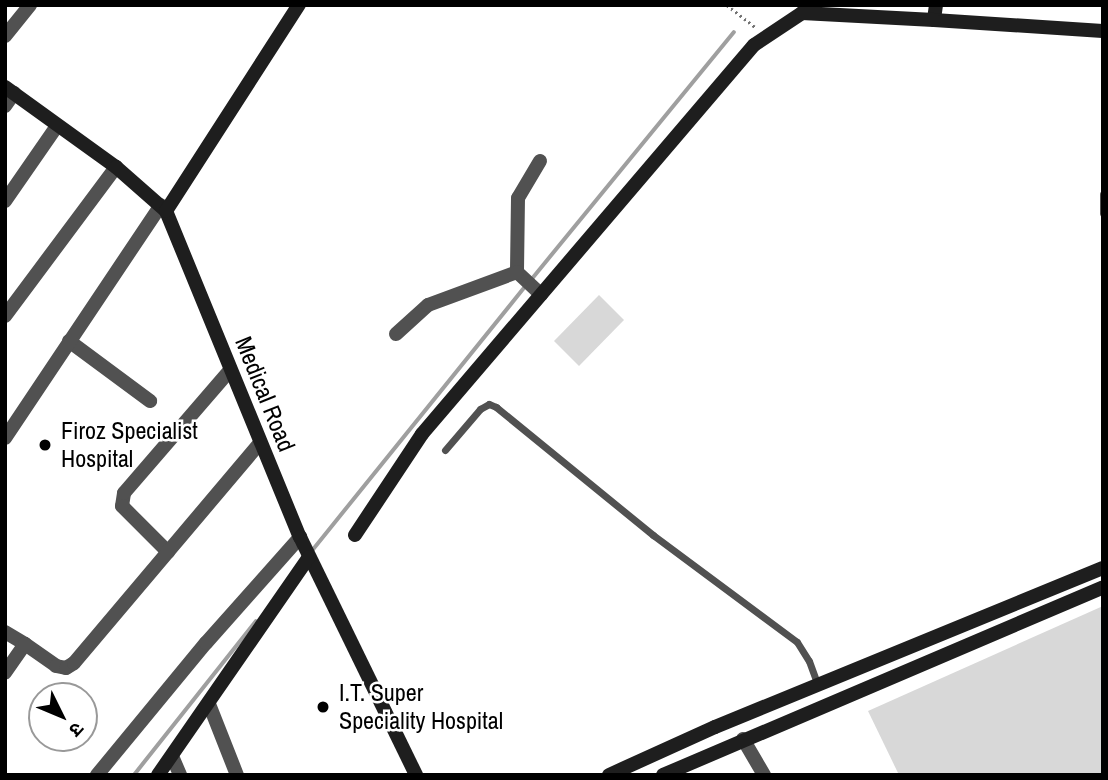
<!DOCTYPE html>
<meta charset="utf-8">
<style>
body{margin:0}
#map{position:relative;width:1108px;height:780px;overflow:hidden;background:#fff;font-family:"Archivo Narrow","Noto Sans Devanagari",sans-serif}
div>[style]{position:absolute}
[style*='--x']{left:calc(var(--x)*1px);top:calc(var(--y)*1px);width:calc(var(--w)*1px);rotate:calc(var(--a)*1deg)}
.green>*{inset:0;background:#d8d8d8}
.stream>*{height:3.5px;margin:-1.75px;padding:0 1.75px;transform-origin:1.75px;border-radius:1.75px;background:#9f9f9f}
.path>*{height:2.5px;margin-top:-1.25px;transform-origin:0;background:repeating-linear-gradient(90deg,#737373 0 2px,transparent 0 5.5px)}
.lane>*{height:7px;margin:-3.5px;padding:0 3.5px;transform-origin:3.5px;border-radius:3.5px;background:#515151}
.street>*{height:14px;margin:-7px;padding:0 7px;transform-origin:7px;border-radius:7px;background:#515151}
.secondary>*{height:14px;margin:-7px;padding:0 7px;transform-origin:7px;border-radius:7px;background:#1e1e1e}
.dots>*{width:19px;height:19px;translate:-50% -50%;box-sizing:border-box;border:4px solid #fff;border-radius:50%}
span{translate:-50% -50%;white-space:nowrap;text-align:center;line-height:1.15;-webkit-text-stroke:5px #fff;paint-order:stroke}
.street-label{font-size:24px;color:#000}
.poi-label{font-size:24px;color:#000}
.left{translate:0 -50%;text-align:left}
.frame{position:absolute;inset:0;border:7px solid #000;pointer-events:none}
.north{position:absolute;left:28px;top:682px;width:70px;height:70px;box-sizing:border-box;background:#fff;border:2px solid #999;border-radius:50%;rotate:133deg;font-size:19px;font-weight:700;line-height:28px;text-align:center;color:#000}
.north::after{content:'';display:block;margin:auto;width:24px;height:32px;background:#000;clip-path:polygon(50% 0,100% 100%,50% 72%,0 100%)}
</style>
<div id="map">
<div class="green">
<i style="clip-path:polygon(599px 295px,624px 320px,579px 366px,554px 341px)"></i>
<i style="clip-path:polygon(1103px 606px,1103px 775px,899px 775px,868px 711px)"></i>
</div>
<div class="stream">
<i style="--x:531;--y:280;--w:320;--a:-50.7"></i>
<i style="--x:311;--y:552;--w:342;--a:-51.1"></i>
<i style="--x:134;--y:775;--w:196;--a:-51.6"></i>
</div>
<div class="path">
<i style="--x:727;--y:5;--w:37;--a:38"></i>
</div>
<div class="lane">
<i style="--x:1103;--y:194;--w:19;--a:90"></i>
<i style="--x:445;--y:450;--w:54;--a:-49.5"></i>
<i style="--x:480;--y:409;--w:10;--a:-29"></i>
<i style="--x:489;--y:404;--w:8;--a:23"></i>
<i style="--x:496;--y:407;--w:203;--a:39.2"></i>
<i style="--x:653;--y:535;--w:179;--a:36.6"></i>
<i style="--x:797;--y:642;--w:22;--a:58"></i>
<i style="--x:809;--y:661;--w:27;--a:70"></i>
</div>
<div class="street">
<i style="--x:5;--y:36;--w:40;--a:-51"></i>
<i style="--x:5;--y:106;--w:16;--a:-55"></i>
<i style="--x:540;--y:161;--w:43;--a:120.7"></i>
<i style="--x:518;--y:198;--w:74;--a:90.8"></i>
<i style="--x:517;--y:272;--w:33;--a:43"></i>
<i style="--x:5;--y:201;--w:91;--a:-55.3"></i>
<i style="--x:5;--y:316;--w:186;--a:-53.3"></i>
<i style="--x:396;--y:334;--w:43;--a:-42.2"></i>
<i style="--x:428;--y:305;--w:95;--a:-20.3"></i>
<i style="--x:69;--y:341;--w:101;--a:36.5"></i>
<i style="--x:5;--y:438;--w:280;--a:-56.2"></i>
<i style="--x:168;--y:552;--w:65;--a:-135"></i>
<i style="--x:122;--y:506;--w:13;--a:-81"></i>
<i style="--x:124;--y:493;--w:162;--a:-49.2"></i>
<i style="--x:5;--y:632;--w:23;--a:31"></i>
<i style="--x:25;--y:644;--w:35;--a:125"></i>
<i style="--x:25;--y:644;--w:38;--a:35"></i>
<i style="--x:56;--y:666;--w:10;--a:11"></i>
<i style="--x:66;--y:668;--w:9;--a:-32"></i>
<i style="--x:74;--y:663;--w:288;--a:-49.8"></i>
<i style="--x:209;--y:704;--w:76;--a:68.5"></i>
<i style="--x:743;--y:739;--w:42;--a:59.7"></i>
<i style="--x:172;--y:756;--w:21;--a:67"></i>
<i style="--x:97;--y:775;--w:171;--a:-50.5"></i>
<i style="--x:206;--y:643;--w:142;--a:-48.4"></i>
</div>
<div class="secondary">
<i style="--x:936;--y:5;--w:15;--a:98"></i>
<i style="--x:934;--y:20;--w:169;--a:3.7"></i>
<i style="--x:5;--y:87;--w:137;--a:35.8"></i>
<i style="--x:116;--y:167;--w:67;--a:41.3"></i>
<i style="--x:166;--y:211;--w:352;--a:67.7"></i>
<i style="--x:300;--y:537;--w:265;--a:64"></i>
<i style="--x:166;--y:211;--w:245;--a:-57.2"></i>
<i style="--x:355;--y:535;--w:121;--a:-56.4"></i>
<i style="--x:422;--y:434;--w:511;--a:-49.52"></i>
<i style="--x:754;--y:45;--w:58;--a:-33.7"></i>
<i style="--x:802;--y:13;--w:132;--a:3"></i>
<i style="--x:158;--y:775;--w:265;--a:-55.3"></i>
<i style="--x:609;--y:775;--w:116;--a:-24.4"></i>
<i style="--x:715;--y:727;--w:419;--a:-22.3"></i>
<i style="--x:663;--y:775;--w:478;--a:-23.1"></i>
</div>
<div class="dots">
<i style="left:45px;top:445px;background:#000"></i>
<i style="left:323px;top:707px;background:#000"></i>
</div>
<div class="street-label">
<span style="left:265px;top:394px;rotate:68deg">Medical Road</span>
</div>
<div class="poi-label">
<span class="left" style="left:61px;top:445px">Firoz Specialist<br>Hospital</span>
<span class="left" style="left:339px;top:707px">I.T. Super<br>Speciality Hospital</span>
</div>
<div class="frame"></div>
<div class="north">उ</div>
</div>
